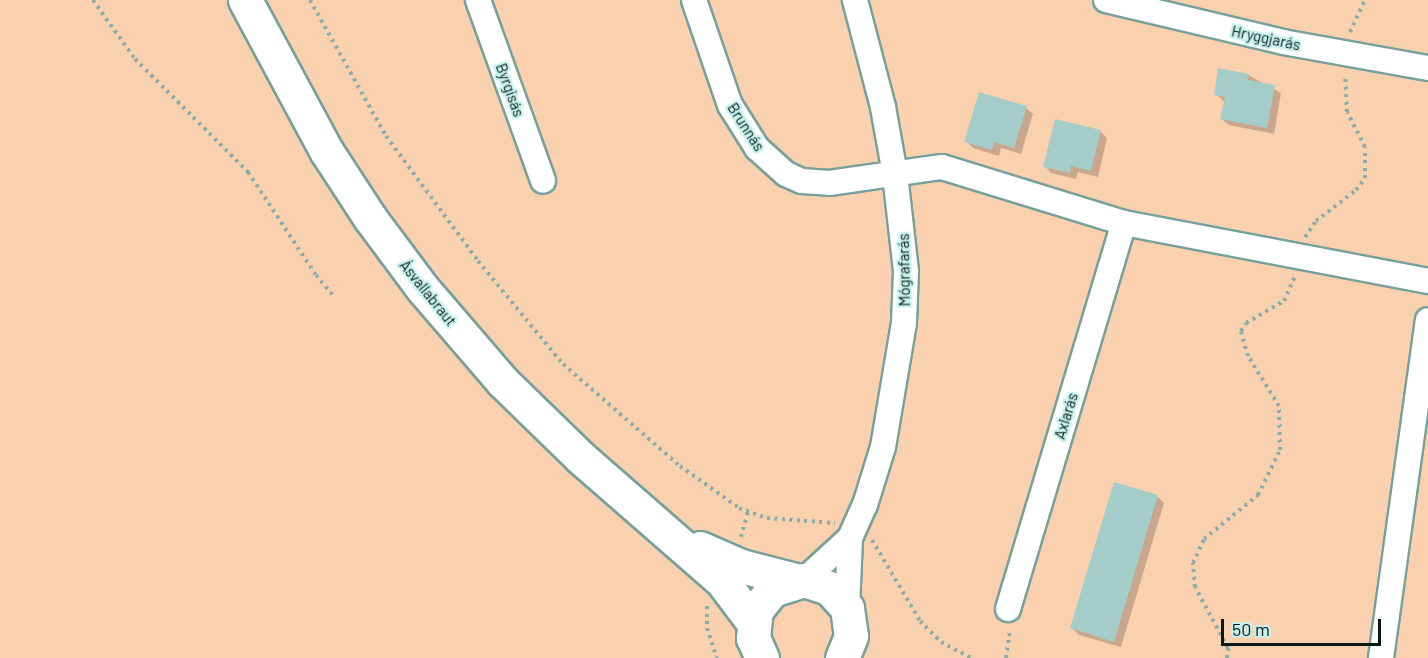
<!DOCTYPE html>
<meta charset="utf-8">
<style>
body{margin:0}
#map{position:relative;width:1428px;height:658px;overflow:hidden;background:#c7f1ec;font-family:Barlow,sans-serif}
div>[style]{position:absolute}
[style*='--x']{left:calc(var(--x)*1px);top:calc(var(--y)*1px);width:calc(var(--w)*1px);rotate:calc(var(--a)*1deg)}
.green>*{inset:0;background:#fad1af}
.shadow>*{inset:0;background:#0003}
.building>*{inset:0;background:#a4cdc9}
.path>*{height:4px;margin-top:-2px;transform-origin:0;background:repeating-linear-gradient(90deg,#8baca9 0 3px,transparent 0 7.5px)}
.roads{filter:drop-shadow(2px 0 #78a09b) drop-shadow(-2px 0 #78a09b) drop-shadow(0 2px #78a09b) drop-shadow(0 -2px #78a09b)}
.minor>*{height:24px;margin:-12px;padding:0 12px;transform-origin:12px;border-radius:12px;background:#fff}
.secondary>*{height:33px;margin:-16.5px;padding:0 16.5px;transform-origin:16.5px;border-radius:16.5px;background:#fff}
span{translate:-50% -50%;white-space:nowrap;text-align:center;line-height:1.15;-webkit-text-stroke:5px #c7f1ec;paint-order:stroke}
.street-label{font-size:15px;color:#091918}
.scale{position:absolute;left:1221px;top:619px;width:160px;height:27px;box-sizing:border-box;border:3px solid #091918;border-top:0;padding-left:8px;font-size:18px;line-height:21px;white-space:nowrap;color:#091918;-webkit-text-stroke:4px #c7f1ec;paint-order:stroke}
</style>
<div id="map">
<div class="green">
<i style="clip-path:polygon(0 0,1428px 0,1428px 658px,0 658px)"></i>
</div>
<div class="shadow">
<i style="clip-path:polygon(1248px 75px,1281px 93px,1274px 134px,1229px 125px,1222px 119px,1225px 102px,1215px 94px)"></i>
<i style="clip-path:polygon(1026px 108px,1033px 114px,1021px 154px,1001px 148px,999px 156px,973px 148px,966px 141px)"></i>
<i style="clip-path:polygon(1056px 120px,1101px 132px,1107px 138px,1098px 177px,1078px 172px,1076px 179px,1051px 173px,1045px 166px)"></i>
<i style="clip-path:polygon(1157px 496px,1164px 503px,1121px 647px,1079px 635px,1072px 628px)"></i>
</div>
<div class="building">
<i style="clip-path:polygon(1218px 68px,1249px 74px,1248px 80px,1275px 85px,1267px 128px,1220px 119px,1225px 97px,1214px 95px)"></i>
<i style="clip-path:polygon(979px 92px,1027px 106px,1014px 148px,994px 142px,992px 150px,964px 142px)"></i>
<i style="clip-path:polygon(1055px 119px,1101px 130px,1091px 171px,1071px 166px,1070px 173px,1043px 167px)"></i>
<i style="clip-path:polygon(1114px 482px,1158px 495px,1114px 642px,1070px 628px)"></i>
</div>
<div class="path">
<i style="--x:93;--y:0;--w:72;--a:54.6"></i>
<i style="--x:135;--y:59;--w:160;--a:45"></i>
<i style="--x:248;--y:172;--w:123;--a:56.6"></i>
<i style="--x:316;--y:275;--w:26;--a:50"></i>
<i style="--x:310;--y:0;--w:156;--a:60.8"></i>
<i style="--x:386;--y:136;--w:155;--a:53.6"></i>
<i style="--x:478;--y:261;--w:134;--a:50.5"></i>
<i style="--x:563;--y:364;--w:155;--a:41.1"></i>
<i style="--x:680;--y:466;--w:72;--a:35.4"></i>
<i style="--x:739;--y:508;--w:30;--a:20"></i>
<i style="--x:767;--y:518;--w:68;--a:4.2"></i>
<i style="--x:1350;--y:32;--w:35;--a:-65"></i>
<i style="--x:1305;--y:237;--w:19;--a:-55"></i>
<i style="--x:1316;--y:221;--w:51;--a:-37.8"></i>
<i style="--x:1356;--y:190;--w:15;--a:-53"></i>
<i style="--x:1365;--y:178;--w:31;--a:-90"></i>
<i style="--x:1365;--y:147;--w:39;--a:-117"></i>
<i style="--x:1347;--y:112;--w:37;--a:-93"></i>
<i style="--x:741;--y:537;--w:27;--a:-75"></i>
<i style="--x:872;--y:540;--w:94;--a:59.3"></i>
<i style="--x:920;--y:621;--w:30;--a:45"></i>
<i style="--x:941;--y:642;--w:34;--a:28"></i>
<i style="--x:707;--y:606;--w:22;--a:90"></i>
<i style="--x:707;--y:628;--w:32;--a:72"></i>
<i style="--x:1006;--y:658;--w:27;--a:-82"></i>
<i style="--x:1227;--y:658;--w:10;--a:-84"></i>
<i style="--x:1228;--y:648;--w:69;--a:-118.4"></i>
<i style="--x:1195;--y:587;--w:24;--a:-95"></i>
<i style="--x:1193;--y:563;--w:26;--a:-65"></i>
<i style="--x:1204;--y:539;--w:70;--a:-39.2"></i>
<i style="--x:1258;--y:495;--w:50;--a:-63.9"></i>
<i style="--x:1280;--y:450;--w:44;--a:-91.3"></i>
<i style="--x:1279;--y:406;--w:59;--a:-121.8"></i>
<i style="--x:1248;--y:356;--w:26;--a:-106"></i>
<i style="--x:1241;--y:331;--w:9;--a:-58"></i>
<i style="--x:1246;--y:323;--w:44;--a:-30.1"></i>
<i style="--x:1284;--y:301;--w:27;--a:-66"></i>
</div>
<div class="roads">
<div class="minor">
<i style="--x:478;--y:0;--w:192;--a:70.2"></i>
<i style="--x:694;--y:0;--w:111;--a:71.1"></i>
<i style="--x:730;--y:105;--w:51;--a:57.9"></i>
<i style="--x:757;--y:148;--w:39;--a:42"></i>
<i style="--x:786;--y:174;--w:17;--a:24"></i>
<i style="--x:802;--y:181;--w:27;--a:4"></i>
<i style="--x:829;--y:183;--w:114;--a:-8.1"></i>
<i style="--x:942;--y:167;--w:190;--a:17.1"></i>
<i style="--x:1124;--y:223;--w:309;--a:10.8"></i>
<i style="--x:1106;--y:0;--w:182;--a:13.3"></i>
<i style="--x:1283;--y:42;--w:147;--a:10.2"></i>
<i style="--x:804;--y:580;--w:62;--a:-42.4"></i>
<i style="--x:850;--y:538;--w:36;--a:-66"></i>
<i style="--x:865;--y:505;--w:61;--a:-72.8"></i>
<i style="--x:883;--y:447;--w:126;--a:-80.4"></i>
<i style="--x:904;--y:323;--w:52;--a:-87.8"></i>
<i style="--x:906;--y:271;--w:98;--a:-96.5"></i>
<i style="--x:895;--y:174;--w:68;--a:-100.2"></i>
<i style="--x:883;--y:107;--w:111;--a:-104.7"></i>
<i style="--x:847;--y:608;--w:70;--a:-87.5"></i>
<i style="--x:1008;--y:609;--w:403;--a:-73.3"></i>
<i style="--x:1381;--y:658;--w:341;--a:-82.1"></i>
</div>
<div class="secondary">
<i style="--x:245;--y:0;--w:173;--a:61.7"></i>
<i style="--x:327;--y:152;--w:79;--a:56.9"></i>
<i style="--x:370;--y:218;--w:89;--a:53.3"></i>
<i style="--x:423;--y:289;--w:123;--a:49.3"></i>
<i style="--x:503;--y:382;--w:107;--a:44.2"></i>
<i style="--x:580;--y:457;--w:189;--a:41.1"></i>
<i style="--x:722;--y:581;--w:51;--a:52.9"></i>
<i style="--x:700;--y:548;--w:45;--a:23.7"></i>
<i style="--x:741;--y:566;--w:56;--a:14.5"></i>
<i style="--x:762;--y:658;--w:22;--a:-114"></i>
<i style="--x:753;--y:638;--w:28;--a:-84"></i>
<i style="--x:756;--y:610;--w:26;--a:-51"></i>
<i style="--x:772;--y:590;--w:34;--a:-17"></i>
<i style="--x:804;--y:580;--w:26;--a:18"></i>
<i style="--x:829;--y:588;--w:27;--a:48"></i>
<i style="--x:847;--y:608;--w:28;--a:82"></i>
<i style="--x:851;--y:636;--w:24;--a:112"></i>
</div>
</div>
<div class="street-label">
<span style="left:1266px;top:38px;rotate:12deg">Hryggjarás</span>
<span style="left:510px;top:90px;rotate:70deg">Byrgisás</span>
<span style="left:746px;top:127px;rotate:57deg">Brunnás</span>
<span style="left:904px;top:270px;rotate:-91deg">Mógrafarás</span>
<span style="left:428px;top:293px;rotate:51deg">Ásvallabraut</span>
<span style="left:1066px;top:416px;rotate:-73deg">Axlarás</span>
</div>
<div class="scale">50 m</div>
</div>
